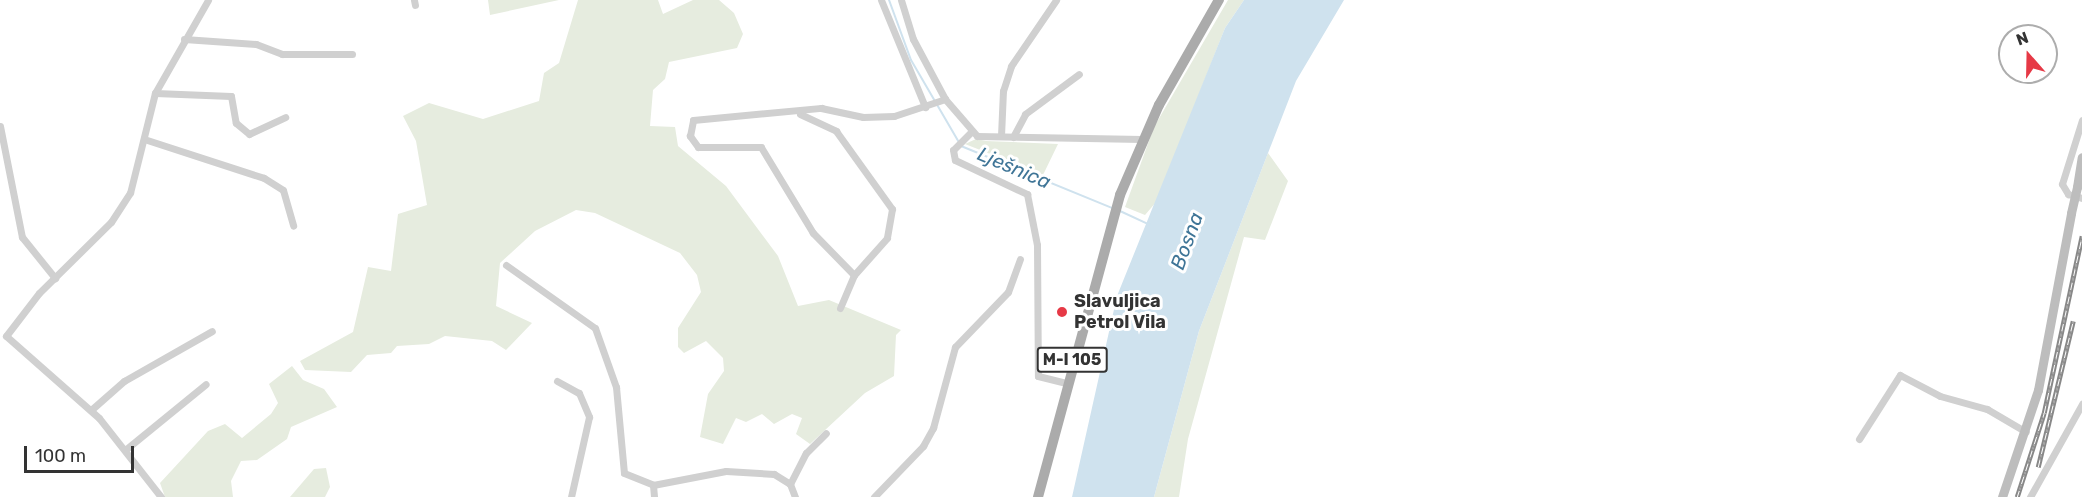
<!DOCTYPE html>
<meta charset="utf-8">
<style>
body{margin:0}
#map{position:relative;width:2082px;height:497px;overflow:hidden;background:#fff;font-family:Rubik,sans-serif}
div>[style]{position:absolute}
[style*='--x']{left:calc(var(--x)*1px);top:calc(var(--y)*1px);width:calc(var(--w)*1px);rotate:calc(var(--a)*1deg)}
.green>*{inset:0;background:#e6ecdf}
.water>*{inset:0;background:#cfe2ee}
.stream>*{height:2px;margin:-1px;padding:0 1px;transform-origin:1px;border-radius:1px;background:#cfe2ee}
.street>*{height:7px;margin:-3.5px;padding:0 3.5px;transform-origin:3.5px;border-radius:3.5px;background:#d0d0d0}
.secondary>*{height:9px;margin:-4.5px;padding:0 4.5px;transform-origin:4.5px;border-radius:4.5px;background:#bdbdbd}
.primary>*{height:10px;margin:-5px;padding:0 5px;transform-origin:5px;border-radius:5px;background:#ababab}
.rail>*{height:4.5px;margin-top:-2.25px;transform-origin:0;background:repeating-linear-gradient(90deg,#fff 0 7px,#888 0 14px);box-sizing:border-box;border-block:2px solid #888}
.secondary-bridge>*{height:9px;margin:-4.5px;padding:0 4.5px;transform-origin:4.5px;border-radius:4.5px;background:#bdbdbd}
.dots>*{width:16px;height:16px;translate:-50% -50%;box-sizing:border-box;border:3px solid #fff;border-radius:50%}
span{translate:-50% -50%;white-space:nowrap;text-align:center;line-height:1.15;-webkit-text-stroke:6px #fff;paint-order:stroke}
.shield-label span{padding:2px 4px;background:#fff;border:2px solid;border-radius:4px;-webkit-text-stroke-width:0}
.shield-label{font-size:16px;color:#333;font-weight:700}
.poi-label{font-size:18px;color:#333;font-weight:700}
.left{translate:0 -50%;text-align:left}
.water-label{font-size:20px;color:#3f7597;font-style:italic}
.north{position:absolute;left:1998px;top:24px;width:60px;height:60px;box-sizing:border-box;background:#fff;border:2px solid #adadad;border-radius:50%;rotate:340deg;font-size:16px;font-weight:700;line-height:24px;text-align:center;color:#333}
.north::after{content:'';display:block;margin:auto;width:21px;height:27px;background:#e63946;clip-path:polygon(50% 0,100% 100%,50% 72%,0 100%)}
.scale{position:absolute;left:24px;top:446px;width:110px;height:27px;box-sizing:border-box;border:3px solid #333;border-top:0;padding-left:8px;font-size:18px;line-height:21px;white-space:nowrap;color:#333;-webkit-text-stroke:4px #fff;paint-order:stroke}
</style>
<div id="map">
<div class="green">
<i style="clip-path:polygon(488px 0,559px 0,490px 15px)"></i>
<i style="clip-path:polygon(578px 0,658px 0,663px 14px,693px 0,719px 0,734px 13px,743px 34px,737px 48px,669px 62px,665px 79px,653px 90px,650px 126px,675px 127px,678px 146px,726px 186px,778px 256px,798px 306px,829px 300px,901px 330px,896px 335px,894px 376px,865px 393px,810px 444px,796px 434px,802px 418px,792px 414px,774px 424px,762px 414px,746px 422px,736px 418px,723px 444px,700px 437px,708px 394px,724px 371px,723px 358px,706px 341px,684px 353px,678px 347px,678px 328px,701px 292px,697px 275px,680px 253px,595px 213px,576px 210px,535px 231px,500px 263px,496px 306px,532px 323px,506px 350px,492px 341px,445px 336px,429px 344px,397px 346px,391px 353px,367px 355px,351px 372px,305px 370px,300px 361px,353px 332px,368px 267px,391px 271px,398px 214px,427px 205px,416px 141px,403px 116px,429px 103px,483px 119px,539px 101px,544px 73px,559px 63px)"></i>
<i style="clip-path:polygon(1228px 0,1244px 0,1225px 28px,1157px 201px,1145px 215px,1125px 207px,1154px 127px)"></i>
<i style="clip-path:polygon(976px 139px,986px 141px,1058px 144px,1043px 175px,965px 144px)"></i>
<i style="clip-path:polygon(1268px 153px,1288px 181px,1265px 240px,1244px 237px,1188px 439px,1179px 497px,1154px 497px,1199px 331px)"></i>
<i style="clip-path:polygon(292px 366px,303px 380px,324px 389px,337px 407px,291px 427px,287px 439px,257px 460px,241px 461px,231px 481px,233px 497px,165px 497px,160px 483px,208px 431px,225px 424px,242px 438px,271px 414px,278px 403px,269px 384px)"></i>
<i style="clip-path:polygon(326px 468px,330px 487px,325px 497px,290px 497px,314px 469px)"></i>
</div>
<div class="water">
<i style="clip-path:polygon(1244px 0,1344px 0,1296px 81px,1199px 331px,1154px 497px,1072px 497px,1117px 296px,1225px 28px)"></i>
</div>
<div class="stream">
<i style="--x:889;--y:0;--w:64;--a:69.9"></i>
<i style="--x:911;--y:60;--w:99;--a:59.8"></i>
<i style="--x:961;--y:146;--w:163;--a:22.3"></i>
<i style="--x:1120;--y:211;--w:33;--a:25"></i>
</div>
<div class="street">
<i style="--x:414;--y:0;--w:5;--a:79"></i>
<i style="--x:881;--y:0;--w:116;--a:67.6"></i>
<i style="--x:901;--y:0;--w:41;--a:72.9"></i>
<i style="--x:913;--y:39;--w:68;--a:61.9"></i>
<i style="--x:184;--y:39;--w:72;--a:4"></i>
<i style="--x:256;--y:44;--w:28;--a:21"></i>
<i style="--x:282;--y:54;--w:70;--a:0"></i>
<i style="--x:155;--y:93;--w:76;--a:2.3"></i>
<i style="--x:231;--y:96;--w:27;--a:80"></i>
<i style="--x:236;--y:123;--w:17;--a:40"></i>
<i style="--x:249;--y:134;--w:40;--a:-25"></i>
<i style="--x:800;--y:114;--w:40;--a:25"></i>
<i style="--x:836;--y:131;--w:96;--a:54.3"></i>
<i style="--x:892;--y:209;--w:29;--a:100"></i>
<i style="--x:887;--y:238;--w:50;--a:131.7"></i>
<i style="--x:2082;--y:120;--w:67;--a:107.4"></i>
<i style="--x:2062;--y:184;--w:12;--a:59"></i>
<i style="--x:2068;--y:194;--w:15;--a:16"></i>
<i style="--x:0;--y:126;--w:113;--a:78.8"></i>
<i style="--x:22;--y:237;--w:53;--a:51.2"></i>
<i style="--x:971;--y:132;--w:25;--a:135"></i>
<i style="--x:953;--y:150;--w:10;--a:79"></i>
<i style="--x:955;--y:160;--w:80;--a:25.3"></i>
<i style="--x:1027;--y:194;--w:52;--a:78.9"></i>
<i style="--x:1037;--y:245;--w:131;--a:89.6"></i>
<i style="--x:1038;--y:376;--w:29;--a:14"></i>
<i style="--x:1001;--y:136;--w:45;--a:-87.5"></i>
<i style="--x:1003;--y:91;--w:26;--a:-72"></i>
<i style="--x:1011;--y:66;--w:80;--a:-55.7"></i>
<i style="--x:1013;--y:137;--w:26;--a:-62"></i>
<i style="--x:1025;--y:114;--w:67;--a:-36.5"></i>
<i style="--x:144;--y:139;--w:126;--a:18"></i>
<i style="--x:264;--y:178;--w:22;--a:32"></i>
<i style="--x:283;--y:190;--w:37;--a:74"></i>
<i style="--x:506;--y:265;--w:109;--a:35.3"></i>
<i style="--x:595;--y:328;--w:63;--a:70.4"></i>
<i style="--x:616;--y:387;--w:86;--a:84.7"></i>
<i style="--x:624;--y:473;--w:31;--a:22"></i>
<i style="--x:653;--y:485;--w:74;--a:-10.9"></i>
<i style="--x:726;--y:471;--w:48;--a:3.6"></i>
<i style="--x:774;--y:474;--w:19;--a:32"></i>
<i style="--x:790;--y:484;--w:14;--a:69"></i>
<i style="--x:840;--y:308;--w:36;--a:-67"></i>
<i style="--x:854;--y:275;--w:59;--a:-134.3"></i>
<i style="--x:813;--y:233;--w:100;--a:-121.2"></i>
<i style="--x:761;--y:147;--w:63;--a:180"></i>
<i style="--x:698;--y:147;--w:14;--a:-126"></i>
<i style="--x:690;--y:136;--w:16;--a:-79"></i>
<i style="--x:693;--y:120;--w:129;--a:-5.4"></i>
<i style="--x:821;--y:108;--w:43;--a:12.1"></i>
<i style="--x:863;--y:117;--w:31;--a:-2"></i>
<i style="--x:894;--y:116;--w:54;--a:-18.4"></i>
<i style="--x:945;--y:99;--w:49;--a:49.1"></i>
<i style="--x:977;--y:136;--w:165;--a:1"></i>
<i style="--x:557;--y:381;--w:25;--a:29"></i>
<i style="--x:579;--y:393;--w:26;--a:67"></i>
<i style="--x:589;--y:417;--w:82;--a:102.7"></i>
<i style="--x:91;--y:410;--w:44;--a:-41.3"></i>
<i style="--x:124;--y:381;--w:101;--a:-29.6"></i>
<i style="--x:1859;--y:439;--w:76;--a:-57.4"></i>
<i style="--x:1900;--y:375;--w:45;--a:27.7"></i>
<i style="--x:1940;--y:396;--w:49;--a:15.5"></i>
<i style="--x:1987;--y:409;--w:45;--a:30.5"></i>
<i style="--x:125;--y:450;--w:104;--a:-39.2"></i>
<i style="--x:790;--y:484;--w:35;--a:-63"></i>
<i style="--x:806;--y:453;--w:28;--a:-45"></i>
<i style="--x:653;--y:485;--w:12;--a:85"></i>
<i style="--x:161;--y:497;--w:100;--a:-128.1"></i>
<i style="--x:99;--y:418;--w:124;--a:-138.6"></i>
<i style="--x:6;--y:336;--w:54;--a:-52.5"></i>
<i style="--x:39;--y:293;--w:101;--a:-44.6"></i>
<i style="--x:111;--y:222;--w:35;--a:-57"></i>
<i style="--x:130;--y:193;--w:103;--a:-76"></i>
<i style="--x:155;--y:93;--w:107;--a:-60.3"></i>
<i style="--x:874;--y:497;--w:71;--a:-46.1"></i>
<i style="--x:923;--y:446;--w:21;--a:-61"></i>
<i style="--x:933;--y:428;--w:84;--a:-74.8"></i>
<i style="--x:955;--y:347;--w:76;--a:-46.1"></i>
<i style="--x:1008;--y:292;--w:35;--a:-70"></i>
<i style="--x:2030;--y:497;--w:107;--a:-60.8"></i>
</div>
<div class="secondary">
<i style="--x:2077;--y:187;--w:30;--a:-81"></i>
<i style="--x:2002;--y:497;--w:113;--a:-71.4"></i>
<i style="--x:2038;--y:390;--w:180;--a:-79.4"></i>
</div>
<div class="primary">
<i style="--x:1038;--y:497;--w:313;--a:-74.8"></i>
<i style="--x:1120;--y:195;--w:98;--a:-66.6"></i>
<i style="--x:1159;--y:105;--w:121;--a:-60.3"></i>
</div>
<div class="rail">
<i style="--x:2038;--y:467;--w:150;--a:-76.5"></i>
<i style="--x:2017;--y:497;--w:88;--a:-72.2"></i>
<i style="--x:2044;--y:413;--w:181;--a:-77.9"></i>
</div>
<div class="secondary-bridge">
<i style="--x:2071;--y:213;--w:27;--a:-77"></i>
</div>
<div class="dots">
<i style="left:1062px;top:312px;background:#e63946"></i>
</div>
<div class="shield-label">
<span style="left:1072px;top:360px">M-I 105</span>
</div>
<div class="poi-label">
<span class="left" style="left:1074px;top:312px">Slavuljica<br>Petrol Vila</span>
</div>
<div class="water-label">
<span style="left:1014px;top:168px;rotate:23deg">Lješnica</span>
<span style="left:1187px;top:241px;rotate:-70deg">Bosna</span>
</div>
<div class="north">N</div>
<div class="scale">100 m</div>
</div>
